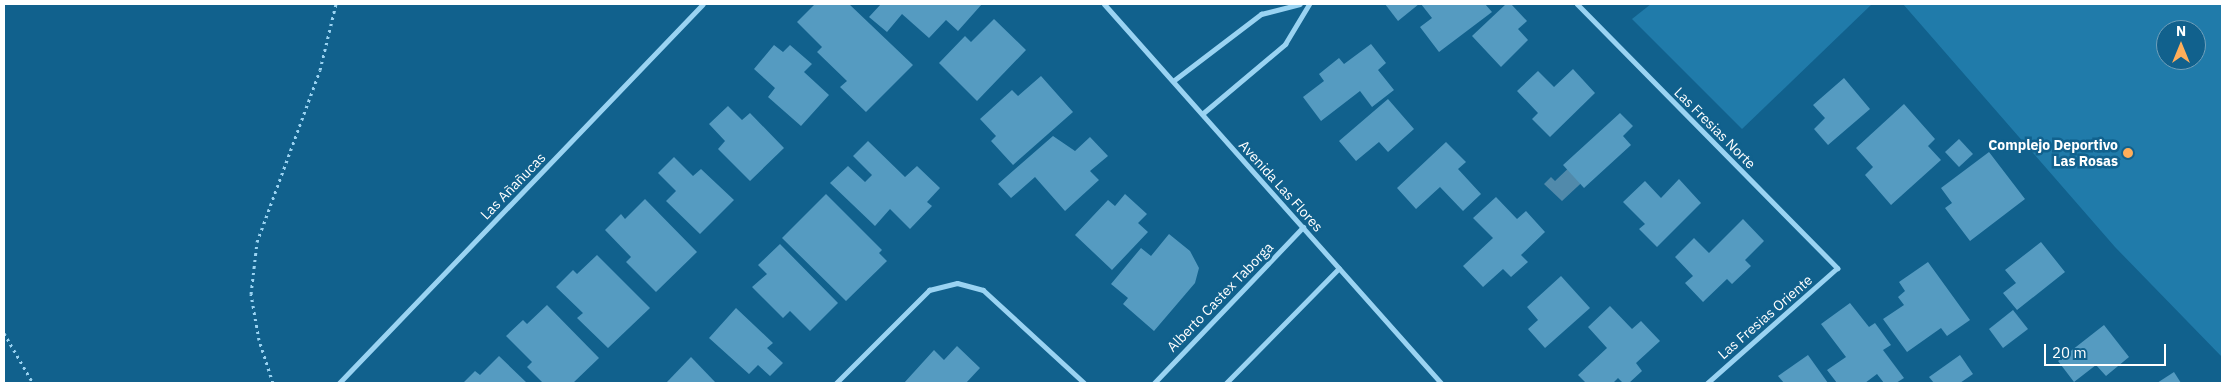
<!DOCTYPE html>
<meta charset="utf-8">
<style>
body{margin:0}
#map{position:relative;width:2226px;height:387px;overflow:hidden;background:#11618d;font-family:"IBM Plex Sans",sans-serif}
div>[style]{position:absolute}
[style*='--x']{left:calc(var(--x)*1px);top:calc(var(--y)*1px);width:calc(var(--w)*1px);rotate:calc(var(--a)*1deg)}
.green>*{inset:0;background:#207baa}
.water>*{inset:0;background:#518aab}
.building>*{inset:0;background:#559bc1}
.path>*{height:3px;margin-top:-1.5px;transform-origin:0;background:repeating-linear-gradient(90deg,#9ad3f2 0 2.5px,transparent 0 6.5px)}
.street>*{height:5px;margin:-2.5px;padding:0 2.5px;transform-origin:2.5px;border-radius:2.5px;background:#9ad3f2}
.dots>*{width:14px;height:14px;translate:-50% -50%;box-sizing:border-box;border:2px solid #11618d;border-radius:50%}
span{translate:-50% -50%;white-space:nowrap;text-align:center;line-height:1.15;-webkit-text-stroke:5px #11618d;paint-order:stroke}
.street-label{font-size:14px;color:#fff}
.poi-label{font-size:14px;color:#fff;font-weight:700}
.right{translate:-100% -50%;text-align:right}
.frame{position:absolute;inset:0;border:5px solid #fff;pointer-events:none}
.north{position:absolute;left:2156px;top:20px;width:50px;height:50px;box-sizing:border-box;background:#11618d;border:1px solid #70a0bb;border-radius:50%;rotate:0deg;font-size:14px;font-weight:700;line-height:20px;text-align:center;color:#fff}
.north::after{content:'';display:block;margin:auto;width:18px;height:22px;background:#ffae5a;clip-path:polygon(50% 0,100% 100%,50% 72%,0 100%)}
.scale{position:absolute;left:2044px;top:344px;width:122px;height:22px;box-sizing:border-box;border:2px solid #fff;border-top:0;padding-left:6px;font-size:15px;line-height:18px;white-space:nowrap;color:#fff;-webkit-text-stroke:4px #11618d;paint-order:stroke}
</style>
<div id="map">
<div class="green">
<i style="clip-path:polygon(1651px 4px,1872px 4px,1742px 129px,1632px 19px)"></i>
<i style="clip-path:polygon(evenodd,1903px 4px,2222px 4px,2222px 357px,2115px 247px,1903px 4px,2166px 30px,2196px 30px,2196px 60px,2166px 60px,2166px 30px)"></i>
</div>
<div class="water">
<i style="clip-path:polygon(1578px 159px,1592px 173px,1562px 201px,1544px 184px,1551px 177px,1555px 181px)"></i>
</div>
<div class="building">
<i style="clip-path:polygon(815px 4px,849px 4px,913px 65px,866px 112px,840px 87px,847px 81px,817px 52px,822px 47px,797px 22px)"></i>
<i style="clip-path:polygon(881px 4px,982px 4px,958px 31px,946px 20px,929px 38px,902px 14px,887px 32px,869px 17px)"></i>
<i style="clip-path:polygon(1385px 4px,1419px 4px,1398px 21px)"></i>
<i style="clip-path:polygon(1421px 4px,1485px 4px,1492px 12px,1439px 52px,1420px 27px,1432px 18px)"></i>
<i style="clip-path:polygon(1506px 4px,1511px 4px,1527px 21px,1518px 29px,1528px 40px,1501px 67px,1472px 36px)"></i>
<i style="clip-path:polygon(994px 19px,1026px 50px,977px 101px,939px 63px,965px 36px,971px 42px)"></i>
<i style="clip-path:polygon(1371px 44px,1386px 63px,1378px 70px,1394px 90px,1372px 107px,1360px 91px,1321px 121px,1303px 97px,1324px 81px,1319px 74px,1339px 58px,1344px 64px)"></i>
<i style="clip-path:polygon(774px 45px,783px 52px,790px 45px,812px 64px,804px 72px,829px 95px,801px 126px,768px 97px,775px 88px,754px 69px)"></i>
<i style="clip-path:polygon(1573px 69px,1595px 93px,1550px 137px,1532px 119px,1538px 113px,1517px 91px,1538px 71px,1554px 87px)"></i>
<i style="clip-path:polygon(1041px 76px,1073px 112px,1013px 165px,991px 141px,996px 136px,980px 119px,1012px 90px,1018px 96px)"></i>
<i style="clip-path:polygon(1844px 78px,1870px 109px,1828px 145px,1814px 129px,1825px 118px,1813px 105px)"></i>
<i style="clip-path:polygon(1388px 99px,1414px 129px,1388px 152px,1379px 142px,1356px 161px,1339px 141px)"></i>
<i style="clip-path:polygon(1904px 104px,1935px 139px,1928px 146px,1941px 160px,1891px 205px,1865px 175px,1873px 167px,1856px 148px)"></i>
<i style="clip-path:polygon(728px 106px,742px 120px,750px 113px,784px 148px,750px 181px,718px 149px,725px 141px,709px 124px)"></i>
<i style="clip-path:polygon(1620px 113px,1633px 126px,1623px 136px,1631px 145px,1584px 188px,1563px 165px)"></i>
<i style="clip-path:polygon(1053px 136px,1075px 151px,1090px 137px,1108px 156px,1090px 171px,1099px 180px,1065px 211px,1035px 177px,1011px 198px,998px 184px)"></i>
<i style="clip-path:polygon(1959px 139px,1973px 154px,1959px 167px,1945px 152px)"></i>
<i style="clip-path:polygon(868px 141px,905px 177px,917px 166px,940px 188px,927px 202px,932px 206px,910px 229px,890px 209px,875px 226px,830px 183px,848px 166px,865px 182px,872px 175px,853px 156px)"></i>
<i style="clip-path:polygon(1446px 142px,1466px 162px,1458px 169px,1481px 194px,1463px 211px,1440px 187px,1416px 209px,1397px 188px)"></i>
<i style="clip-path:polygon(1989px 152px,2025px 199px,1970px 241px,1945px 208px,1952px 203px,1941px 188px)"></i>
<i style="clip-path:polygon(674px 157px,693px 176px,701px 169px,734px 200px,700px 234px,666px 201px,676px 191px,658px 173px)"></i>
<i style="clip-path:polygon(1679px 179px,1701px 203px,1657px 247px,1639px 229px,1645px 224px,1623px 202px,1645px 181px,1661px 198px)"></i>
<i style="clip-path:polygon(826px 194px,882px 250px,879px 253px,887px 261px,846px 301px,782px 238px)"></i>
<i style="clip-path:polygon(1125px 194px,1147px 214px,1138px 223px,1148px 232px,1112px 270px,1075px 235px,1108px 200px,1115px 206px)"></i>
<i style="clip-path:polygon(1496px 197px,1517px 219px,1526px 211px,1545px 232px,1521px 255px,1528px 262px,1511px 277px,1503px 269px,1483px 287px,1463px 266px,1493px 238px,1473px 218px)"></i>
<i style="clip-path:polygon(645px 199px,697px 252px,656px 292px,626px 262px,631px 257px,605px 230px,621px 214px,625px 219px)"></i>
<i style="clip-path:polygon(1743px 219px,1764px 241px,1745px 260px,1751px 266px,1732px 284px,1727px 279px,1703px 302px,1685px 283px,1693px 276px,1675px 257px,1694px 238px,1709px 253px)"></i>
<i style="clip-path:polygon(1169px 234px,1190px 251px,1199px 268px,1195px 283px,1154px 331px,1123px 304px,1128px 298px,1111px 284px,1141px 248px,1151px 256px)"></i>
<i style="clip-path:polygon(2041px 242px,2065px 272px,2017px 310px,2003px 293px,2016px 283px,2005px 270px)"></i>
<i style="clip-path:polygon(780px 244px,838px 303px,810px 331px,790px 311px,783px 318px,752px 287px,767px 274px,758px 265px)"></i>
<i style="clip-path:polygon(597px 255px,650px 308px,608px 348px,577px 318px,583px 313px,556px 287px,573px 270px,577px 274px)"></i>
<i style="clip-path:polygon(1928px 262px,1970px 320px,1947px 336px,1941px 328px,1907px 352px,1883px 319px,1904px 305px,1898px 297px,1905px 291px,1899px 282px)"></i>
<i style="clip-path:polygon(1561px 276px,1590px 308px,1545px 348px,1528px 329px,1538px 320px,1527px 307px)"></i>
<i style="clip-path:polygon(1850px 303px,1869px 327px,1875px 323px,1891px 345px,1883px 350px,1904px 378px,1896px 383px,1884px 383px,1877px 374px,1865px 383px,1837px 383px,1827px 370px,1846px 357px,1821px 324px)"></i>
<i style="clip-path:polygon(547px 305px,599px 358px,573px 383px,543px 383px,527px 367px,532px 362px,506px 336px,523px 320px,527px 324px)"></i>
<i style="clip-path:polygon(1610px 306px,1632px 329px,1641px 321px,1660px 341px,1636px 363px,1642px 371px,1629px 383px,1623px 383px,1618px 378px,1613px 383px,1586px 383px,1578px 375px,1607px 348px,1588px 327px)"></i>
<i style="clip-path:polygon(736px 308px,773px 343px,767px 348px,783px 363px,770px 376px,758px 365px,749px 374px,709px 338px)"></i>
<i style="clip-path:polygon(2013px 310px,2028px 329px,2003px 348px,1989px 329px)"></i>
<i style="clip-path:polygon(2104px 325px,2129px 357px,2106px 376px,2096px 365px,2074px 382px,2058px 361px)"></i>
<i style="clip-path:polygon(957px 346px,980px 368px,966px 383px,904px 383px,934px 350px,944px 360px)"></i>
<i style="clip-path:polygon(1808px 355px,1828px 383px,1784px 383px,1778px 376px)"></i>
<i style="clip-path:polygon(1960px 355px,1973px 374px,1960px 383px,1934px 383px,1929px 377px)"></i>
<i style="clip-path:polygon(499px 356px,527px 383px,463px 383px,475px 371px,480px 375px)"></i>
<i style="clip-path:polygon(691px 357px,716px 383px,666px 383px)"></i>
<i style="clip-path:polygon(2174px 372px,2181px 383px,2157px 383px)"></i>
</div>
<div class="path">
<i style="--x:4;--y:333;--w:58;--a:59.9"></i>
<i style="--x:273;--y:383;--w:45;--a:-108"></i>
<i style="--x:259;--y:340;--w:47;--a:-99.9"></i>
<i style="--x:251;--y:294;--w:52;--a:-83.4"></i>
<i style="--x:257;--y:242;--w:183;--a:-69.9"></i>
<i style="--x:320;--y:70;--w:68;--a:-76.4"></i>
</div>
<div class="street">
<i style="--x:1104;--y:4;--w:507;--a:48.36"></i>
<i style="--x:1577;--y:4;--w:371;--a:45.4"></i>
<i style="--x:1837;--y:268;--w:174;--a:138.5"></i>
<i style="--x:1173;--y:81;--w:111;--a:-37.3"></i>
<i style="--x:1261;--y:14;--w:40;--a:-14.4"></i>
<i style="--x:1202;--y:114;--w:109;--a:-40.1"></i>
<i style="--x:1285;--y:44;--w:47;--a:-59"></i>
<i style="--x:339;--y:383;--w:525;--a:-46.16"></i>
<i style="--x:836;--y:383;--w:132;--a:-45"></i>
<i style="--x:929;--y:290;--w:29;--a:-14"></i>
<i style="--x:957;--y:283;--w:27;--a:15"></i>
<i style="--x:983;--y:290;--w:137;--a:42.6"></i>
<i style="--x:1154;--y:383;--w:216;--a:-46.3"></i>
<i style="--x:1226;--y:383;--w:161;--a:-45.5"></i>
</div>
<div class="dots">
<i style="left:2128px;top:153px;background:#ffae5a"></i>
</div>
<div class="street-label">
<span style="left:1715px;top:128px;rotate:45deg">Las Fresias Norte</span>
<span style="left:513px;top:186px;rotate:-46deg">Las Añañucas</span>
<span style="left:1281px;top:186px;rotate:48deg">Avenida Las Flores</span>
<span style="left:1220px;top:297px;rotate:-46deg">Alberto Castex Taborga</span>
<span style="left:1765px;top:317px;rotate:-41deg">Las Fresias Oriente</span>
</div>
<div class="poi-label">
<span class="right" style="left:2118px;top:153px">Complejo Deportivo<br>Las Rosas</span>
</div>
<div class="frame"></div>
<div class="north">N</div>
<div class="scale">20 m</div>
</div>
